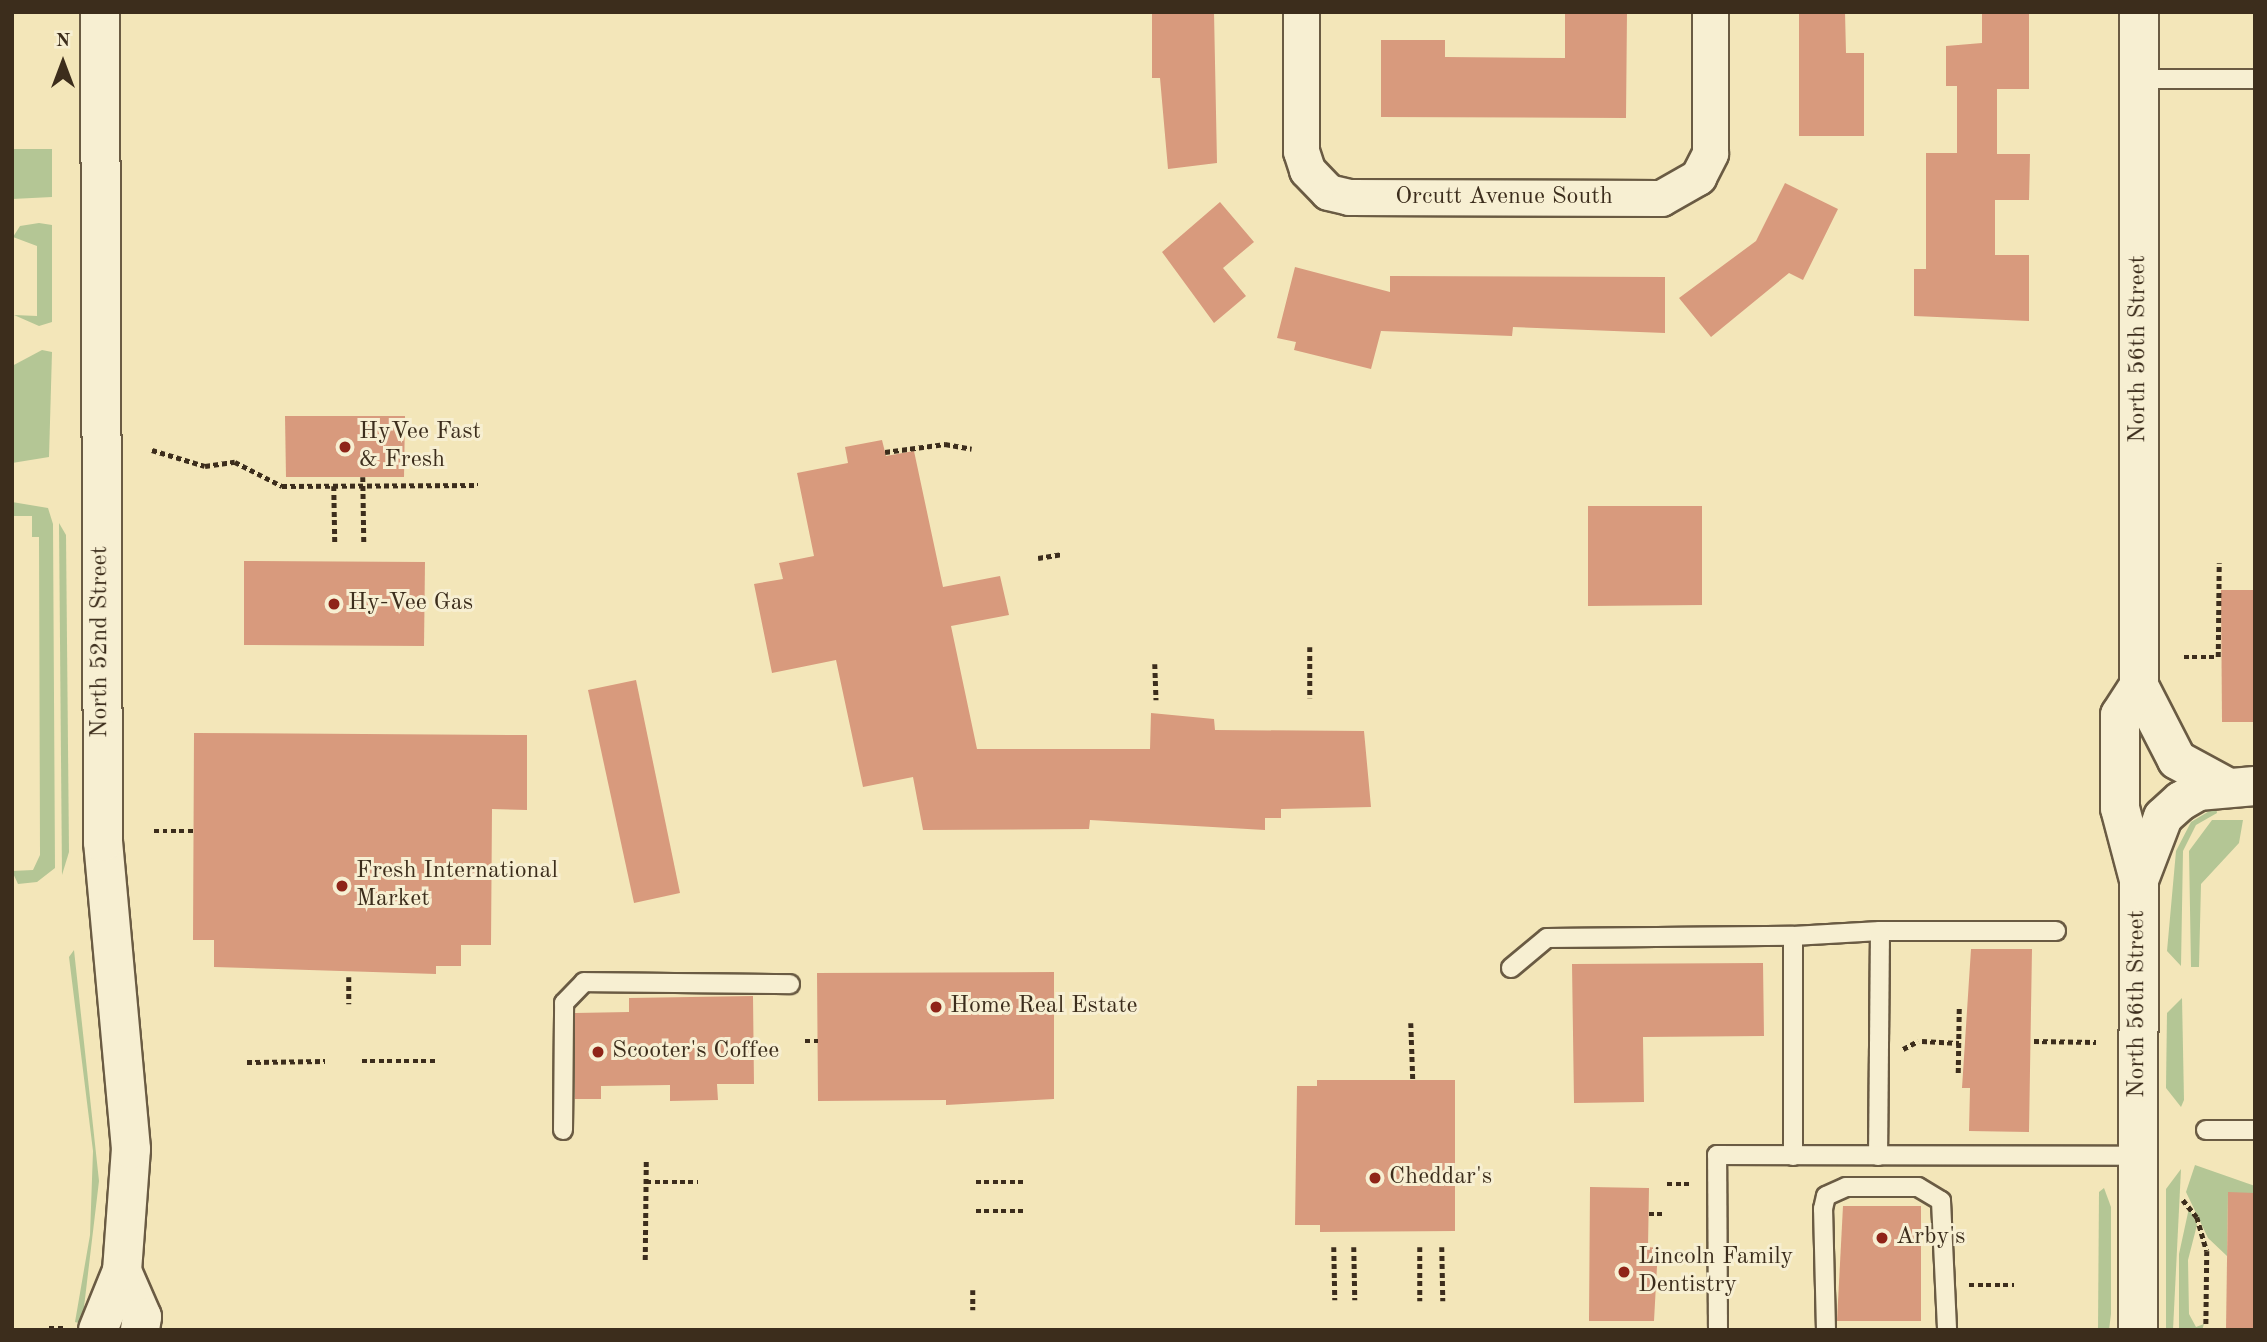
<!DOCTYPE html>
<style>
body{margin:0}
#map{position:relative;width:2267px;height:1342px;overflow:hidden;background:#f3e6b9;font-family:"Old Standard TT",serif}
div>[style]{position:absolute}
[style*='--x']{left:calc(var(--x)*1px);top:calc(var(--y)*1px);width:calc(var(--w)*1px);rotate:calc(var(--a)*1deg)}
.green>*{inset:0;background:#b4c695}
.building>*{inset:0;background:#d89a7d}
.path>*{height:4.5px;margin-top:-2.25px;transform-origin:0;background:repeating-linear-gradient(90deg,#3c2d1c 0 5px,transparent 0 8.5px)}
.roads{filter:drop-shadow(2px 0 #6a5b43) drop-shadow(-2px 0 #6a5b43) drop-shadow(0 2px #6a5b43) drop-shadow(0 -2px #6a5b43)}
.service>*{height:18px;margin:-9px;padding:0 9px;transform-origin:9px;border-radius:9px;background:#f7efd2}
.minor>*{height:35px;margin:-17.5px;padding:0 17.5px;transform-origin:17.5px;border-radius:17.5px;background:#f7efd2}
.tertiary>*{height:38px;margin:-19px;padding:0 19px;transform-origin:19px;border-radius:19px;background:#f7efd2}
.secondary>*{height:38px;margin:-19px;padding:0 19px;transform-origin:19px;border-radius:19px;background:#f7efd2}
.dots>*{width:19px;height:19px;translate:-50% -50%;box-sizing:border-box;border:4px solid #f7efd2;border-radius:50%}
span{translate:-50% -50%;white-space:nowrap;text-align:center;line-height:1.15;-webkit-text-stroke:6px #f7efd2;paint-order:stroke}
.street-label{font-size:24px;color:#3c2d1c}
.poi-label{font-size:24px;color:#3c2d1c}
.left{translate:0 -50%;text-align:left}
.frame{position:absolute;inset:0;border:14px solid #3c2d1c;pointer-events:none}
.north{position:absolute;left:28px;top:28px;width:70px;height:70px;-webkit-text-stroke:5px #f7efd2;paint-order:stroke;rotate:0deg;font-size:19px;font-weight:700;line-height:28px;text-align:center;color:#3c2d1c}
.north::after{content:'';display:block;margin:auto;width:24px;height:32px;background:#3c2d1c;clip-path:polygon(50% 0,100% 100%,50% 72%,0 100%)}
</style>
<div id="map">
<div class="green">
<i style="clip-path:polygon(12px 149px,52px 149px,52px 197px,12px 199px)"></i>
<i style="clip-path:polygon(39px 223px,52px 225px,52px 322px,39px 326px,14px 315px,37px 316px,37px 246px,13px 237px,20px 226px)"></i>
<i style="clip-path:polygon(42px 350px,52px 352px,49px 457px,12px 463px,12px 366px)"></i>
<i style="clip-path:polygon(12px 502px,48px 508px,53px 524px,55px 868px,37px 882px,18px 884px,12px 871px,33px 870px,40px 855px,39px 537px,32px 537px,32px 516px,12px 516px)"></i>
<i style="clip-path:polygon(59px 523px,66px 535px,69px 852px,62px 875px)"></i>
<i style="clip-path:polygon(2216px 807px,2217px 813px,2196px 825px,2183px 851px,2181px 966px,2167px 951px,2176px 851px,2191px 822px)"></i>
<i style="clip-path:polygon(2212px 820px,2243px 820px,2239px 843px,2201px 884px,2199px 967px,2191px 967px,2189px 851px)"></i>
<i style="clip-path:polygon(74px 950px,99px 1181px,82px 1324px,75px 1322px,90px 1235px,93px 1151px,69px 957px)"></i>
<i style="clip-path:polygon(2182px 998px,2184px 1100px,2181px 1107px,2166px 1088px,2167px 1013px)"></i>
<i style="clip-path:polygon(2195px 1165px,2255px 1186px,2255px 1193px,2228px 1193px,2227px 1256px,2208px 1238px,2186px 1192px)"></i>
<i style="clip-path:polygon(2181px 1169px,2173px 1330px,2166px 1330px,2166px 1189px)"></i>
<i style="clip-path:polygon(2104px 1188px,2111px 1207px,2111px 1314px,2109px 1330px,2098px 1330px,2099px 1192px)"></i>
<i style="clip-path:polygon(2189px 1208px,2197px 1225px,2188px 1260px,2189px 1314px,2196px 1327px,2204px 1324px,2202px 1330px,2179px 1330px,2179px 1254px)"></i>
</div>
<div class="building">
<i style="clip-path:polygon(1152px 12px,1214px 12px,1217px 163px,1168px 169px,1160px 78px,1152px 78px)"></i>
<i style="clip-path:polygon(1565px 12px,1627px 12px,1626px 118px,1381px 117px,1381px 40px,1445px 40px,1445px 57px,1565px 58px)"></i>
<i style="clip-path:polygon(1799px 12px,1845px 12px,1846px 53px,1864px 53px,1864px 136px,1799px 136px)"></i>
<i style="clip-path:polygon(1982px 12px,2029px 12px,2029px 89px,1997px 89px,1997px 154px,2030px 154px,2029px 200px,1995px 200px,1995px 255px,2029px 255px,2029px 321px,1914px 316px,1914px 269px,1926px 269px,1926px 153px,1957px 153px,1957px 86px,1946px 86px,1946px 46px,1982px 43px)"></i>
<i style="clip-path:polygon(1785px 183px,1838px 209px,1803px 280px,1789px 273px,1711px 337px,1679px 298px,1756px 241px)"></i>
<i style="clip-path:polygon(1220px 202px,1254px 242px,1223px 268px,1246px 296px,1214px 323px,1162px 252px)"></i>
<i style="clip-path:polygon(1295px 267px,1390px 292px,1390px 276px,1665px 277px,1665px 333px,1513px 327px,1512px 336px,1381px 331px,1371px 369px,1294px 350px,1296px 342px,1277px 338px)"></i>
<i style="clip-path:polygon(285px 416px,405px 416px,404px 477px,286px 477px)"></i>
<i style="clip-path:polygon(882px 440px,886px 456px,914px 451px,943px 587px,1000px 576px,1009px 615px,951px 626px,977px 749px,1150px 749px,1151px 713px,1214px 719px,1215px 730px,1364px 731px,1371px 807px,1281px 809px,1281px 818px,1265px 818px,1265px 830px,1090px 820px,1089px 829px,923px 830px,913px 777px,863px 787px,836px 660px,772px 673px,754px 584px,783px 579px,779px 563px,814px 556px,797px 473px,848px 463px,845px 447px)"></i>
<i style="clip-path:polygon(1588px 506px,1702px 506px,1702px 605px,1588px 606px)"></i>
<i style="clip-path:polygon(244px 561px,425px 562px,424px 646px,244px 645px)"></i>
<i style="clip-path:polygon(2221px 590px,2255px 590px,2255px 722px,2222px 722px)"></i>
<i style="clip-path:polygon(636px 680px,680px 893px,634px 903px,588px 690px)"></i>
<i style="clip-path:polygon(194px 733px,527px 735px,527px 810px,492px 809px,491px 945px,461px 945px,461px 966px,436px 966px,436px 974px,214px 967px,214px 940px,193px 940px)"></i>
<i style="clip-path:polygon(1971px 949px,2032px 949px,2029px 1132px,1969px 1131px,1970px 1088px,1962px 1088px)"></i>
<i style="clip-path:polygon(1763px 963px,1764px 1036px,1643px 1037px,1644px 1102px,1574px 1103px,1572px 964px)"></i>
<i style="clip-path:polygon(1054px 972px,1054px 1099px,946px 1105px,946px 1100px,818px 1101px,817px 973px)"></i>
<i style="clip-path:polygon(753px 996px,754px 1084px,717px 1084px,718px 1100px,670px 1101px,670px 1085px,601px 1086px,601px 1099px,575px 1099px,575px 1013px,629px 1012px,629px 998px)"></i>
<i style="clip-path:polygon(1317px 1080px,1455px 1080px,1455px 1231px,1320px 1232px,1320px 1225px,1295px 1225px,1297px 1086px,1317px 1086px)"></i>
<i style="clip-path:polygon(1590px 1187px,1649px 1188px,1648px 1247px,1658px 1248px,1654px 1321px,1589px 1321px)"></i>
<i style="clip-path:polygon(2228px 1192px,2255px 1193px,2255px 1330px,2226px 1330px)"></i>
<i style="clip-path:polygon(1843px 1206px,1921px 1206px,1921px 1321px,1837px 1321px)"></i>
</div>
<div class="path">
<i style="--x:152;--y:450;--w:55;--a:16.8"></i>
<i style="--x:205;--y:466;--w:30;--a:-8"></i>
<i style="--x:235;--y:462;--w:53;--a:27.1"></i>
<i style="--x:282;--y:486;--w:196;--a:-0.3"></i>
<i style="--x:885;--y:452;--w:61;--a:-7.6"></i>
<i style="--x:945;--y:444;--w:27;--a:10"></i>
<i style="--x:363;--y:477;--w:65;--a:89.1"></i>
<i style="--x:334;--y:486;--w:56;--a:89"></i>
<i style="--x:1038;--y:558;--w:25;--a:-9"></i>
<i style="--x:1310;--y:647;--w:51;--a:90"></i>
<i style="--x:2184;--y:657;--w:34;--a:0"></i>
<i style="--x:2218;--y:657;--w:94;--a:-89.4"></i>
<i style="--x:1155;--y:664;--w:36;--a:88"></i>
<i style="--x:154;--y:831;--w:40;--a:0"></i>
<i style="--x:349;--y:977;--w:27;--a:90"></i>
<i style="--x:1411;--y:1023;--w:57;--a:88"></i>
<i style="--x:805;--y:1041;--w:13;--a:0"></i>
<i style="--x:1922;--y:1041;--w:37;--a:3"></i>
<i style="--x:2034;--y:1041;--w:62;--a:0.9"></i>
<i style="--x:1903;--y:1049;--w:17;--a:-28"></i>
<i style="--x:362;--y:1061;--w:75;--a:0"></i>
<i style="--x:247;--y:1062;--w:78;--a:-0.7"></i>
<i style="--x:1958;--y:1073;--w:65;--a:-89.1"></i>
<i style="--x:646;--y:1182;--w:52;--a:0"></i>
<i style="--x:976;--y:1182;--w:48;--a:0"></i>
<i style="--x:1667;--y:1184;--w:24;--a:0"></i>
<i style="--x:2183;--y:1200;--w:22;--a:51"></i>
<i style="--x:2197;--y:1217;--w:35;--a:74"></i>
<i style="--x:2207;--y:1251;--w:79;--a:90.7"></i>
<i style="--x:976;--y:1211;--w:48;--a:0"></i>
<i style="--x:1649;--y:1214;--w:14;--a:0"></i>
<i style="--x:12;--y:1233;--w:1;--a:0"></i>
<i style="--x:1334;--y:1247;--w:53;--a:88.9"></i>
<i style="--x:1354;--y:1247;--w:53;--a:88.9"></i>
<i style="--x:1420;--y:1247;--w:54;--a:90"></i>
<i style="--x:1442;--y:1247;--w:54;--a:88.9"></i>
<i style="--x:645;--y:1260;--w:99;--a:-89.4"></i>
<i style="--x:1969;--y:1285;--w:45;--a:0"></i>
<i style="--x:973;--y:1290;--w:20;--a:90"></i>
<i style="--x:49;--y:1328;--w:16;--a:0"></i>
</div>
<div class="roads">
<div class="service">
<i style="--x:2139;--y:79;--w:116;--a:0"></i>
<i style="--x:1880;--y:931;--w:176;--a:0"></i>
<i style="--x:1793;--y:936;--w:87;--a:-3.3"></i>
<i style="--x:1880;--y:931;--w:225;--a:90.5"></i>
<i style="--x:1511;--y:968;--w:47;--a:-39.8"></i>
<i style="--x:1547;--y:938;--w:246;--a:-0.5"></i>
<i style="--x:1793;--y:936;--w:220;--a:90"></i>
<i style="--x:563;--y:1130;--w:127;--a:-89.5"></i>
<i style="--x:564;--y:1003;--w:29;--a:-46"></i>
<i style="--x:584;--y:982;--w:206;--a:0.6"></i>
<i style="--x:2206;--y:1130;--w:49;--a:0"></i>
<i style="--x:1718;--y:1330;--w:175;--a:-90.3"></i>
<i style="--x:1717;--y:1155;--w:421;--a:0.1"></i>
<i style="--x:1826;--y:1330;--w:121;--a:-91.4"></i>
<i style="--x:1823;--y:1209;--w:13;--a:-77"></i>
<i style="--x:1826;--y:1196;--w:22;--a:-24"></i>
<i style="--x:1846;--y:1187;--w:72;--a:0"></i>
<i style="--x:1918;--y:1187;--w:27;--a:31"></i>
<i style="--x:1941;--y:1201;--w:129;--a:87.3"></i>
</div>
<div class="minor">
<i style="--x:1301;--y:12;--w:139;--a:90"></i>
<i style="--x:1301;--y:151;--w:20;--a:72"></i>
<i style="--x:1307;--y:170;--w:30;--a:46"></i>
<i style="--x:1328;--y:192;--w:22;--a:13"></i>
<i style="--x:1349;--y:197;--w:312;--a:0.2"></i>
<i style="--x:1661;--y:198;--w:43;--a:-29.6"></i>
<i style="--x:1698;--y:177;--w:27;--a:-63"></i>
<i style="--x:1710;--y:153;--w:141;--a:-90"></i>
</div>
<div class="tertiary">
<i style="--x:122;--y:1271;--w:50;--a:66.5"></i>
<i style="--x:142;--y:1317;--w:13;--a:99"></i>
<i style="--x:98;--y:1330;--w:64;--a:-67.9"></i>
<i style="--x:122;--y:1271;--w:122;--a:-85.8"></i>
<i style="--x:131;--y:1149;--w:308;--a:-95.2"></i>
<i style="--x:103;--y:842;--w:830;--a:-90.21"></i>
</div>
<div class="secondary">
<i style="--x:2139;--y:12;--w:674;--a:90"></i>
<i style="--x:2139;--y:686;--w:83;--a:62.8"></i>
<i style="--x:2177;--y:760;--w:55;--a:28.4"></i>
<i style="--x:2139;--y:880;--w:67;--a:-69.1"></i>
<i style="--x:2163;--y:817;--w:24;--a:-42"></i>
<i style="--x:2181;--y:801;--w:20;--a:-30"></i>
<i style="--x:2198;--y:791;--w:57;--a:-5"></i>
<i style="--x:2138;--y:1330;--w:450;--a:-89.9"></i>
<i style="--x:2139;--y:880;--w:74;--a:-104.8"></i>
<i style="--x:2120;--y:808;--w:93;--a:-90"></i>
<i style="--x:2120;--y:715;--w:35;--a:-57"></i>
</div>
</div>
<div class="dots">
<i style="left:345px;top:447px;background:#8f2418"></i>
<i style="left:334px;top:604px;background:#8f2418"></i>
<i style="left:342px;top:886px;background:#8f2418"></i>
<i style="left:936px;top:1007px;background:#8f2418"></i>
<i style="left:598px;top:1052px;background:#8f2418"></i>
<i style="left:1375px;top:1178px;background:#8f2418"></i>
<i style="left:1882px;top:1238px;background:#8f2418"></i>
<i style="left:1624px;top:1272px;background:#8f2418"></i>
</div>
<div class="street-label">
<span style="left:1504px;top:198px">Orcutt Avenue South</span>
<span style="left:2139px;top:349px;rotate:-90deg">North 56th Street</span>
<span style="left:101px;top:642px;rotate:-90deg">North 52nd Street</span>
<span style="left:2138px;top:1004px;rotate:-90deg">North 56th Street</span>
</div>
<div class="poi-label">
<span class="left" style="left:359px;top:447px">HyVee Fast<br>&amp; Fresh</span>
<span class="left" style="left:348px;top:604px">Hy-Vee Gas</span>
<span class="left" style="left:356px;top:886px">Fresh International<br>Market</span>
<span class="left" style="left:950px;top:1007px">Home Real Estate</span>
<span class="left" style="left:612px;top:1052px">Scooter's Coffee</span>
<span class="left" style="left:1389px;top:1178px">Cheddar's</span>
<span class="left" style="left:1896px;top:1238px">Arby's</span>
<span class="left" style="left:1638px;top:1272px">Lincoln Family<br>Dentistry</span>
</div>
<div class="frame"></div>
<div class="north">N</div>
</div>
